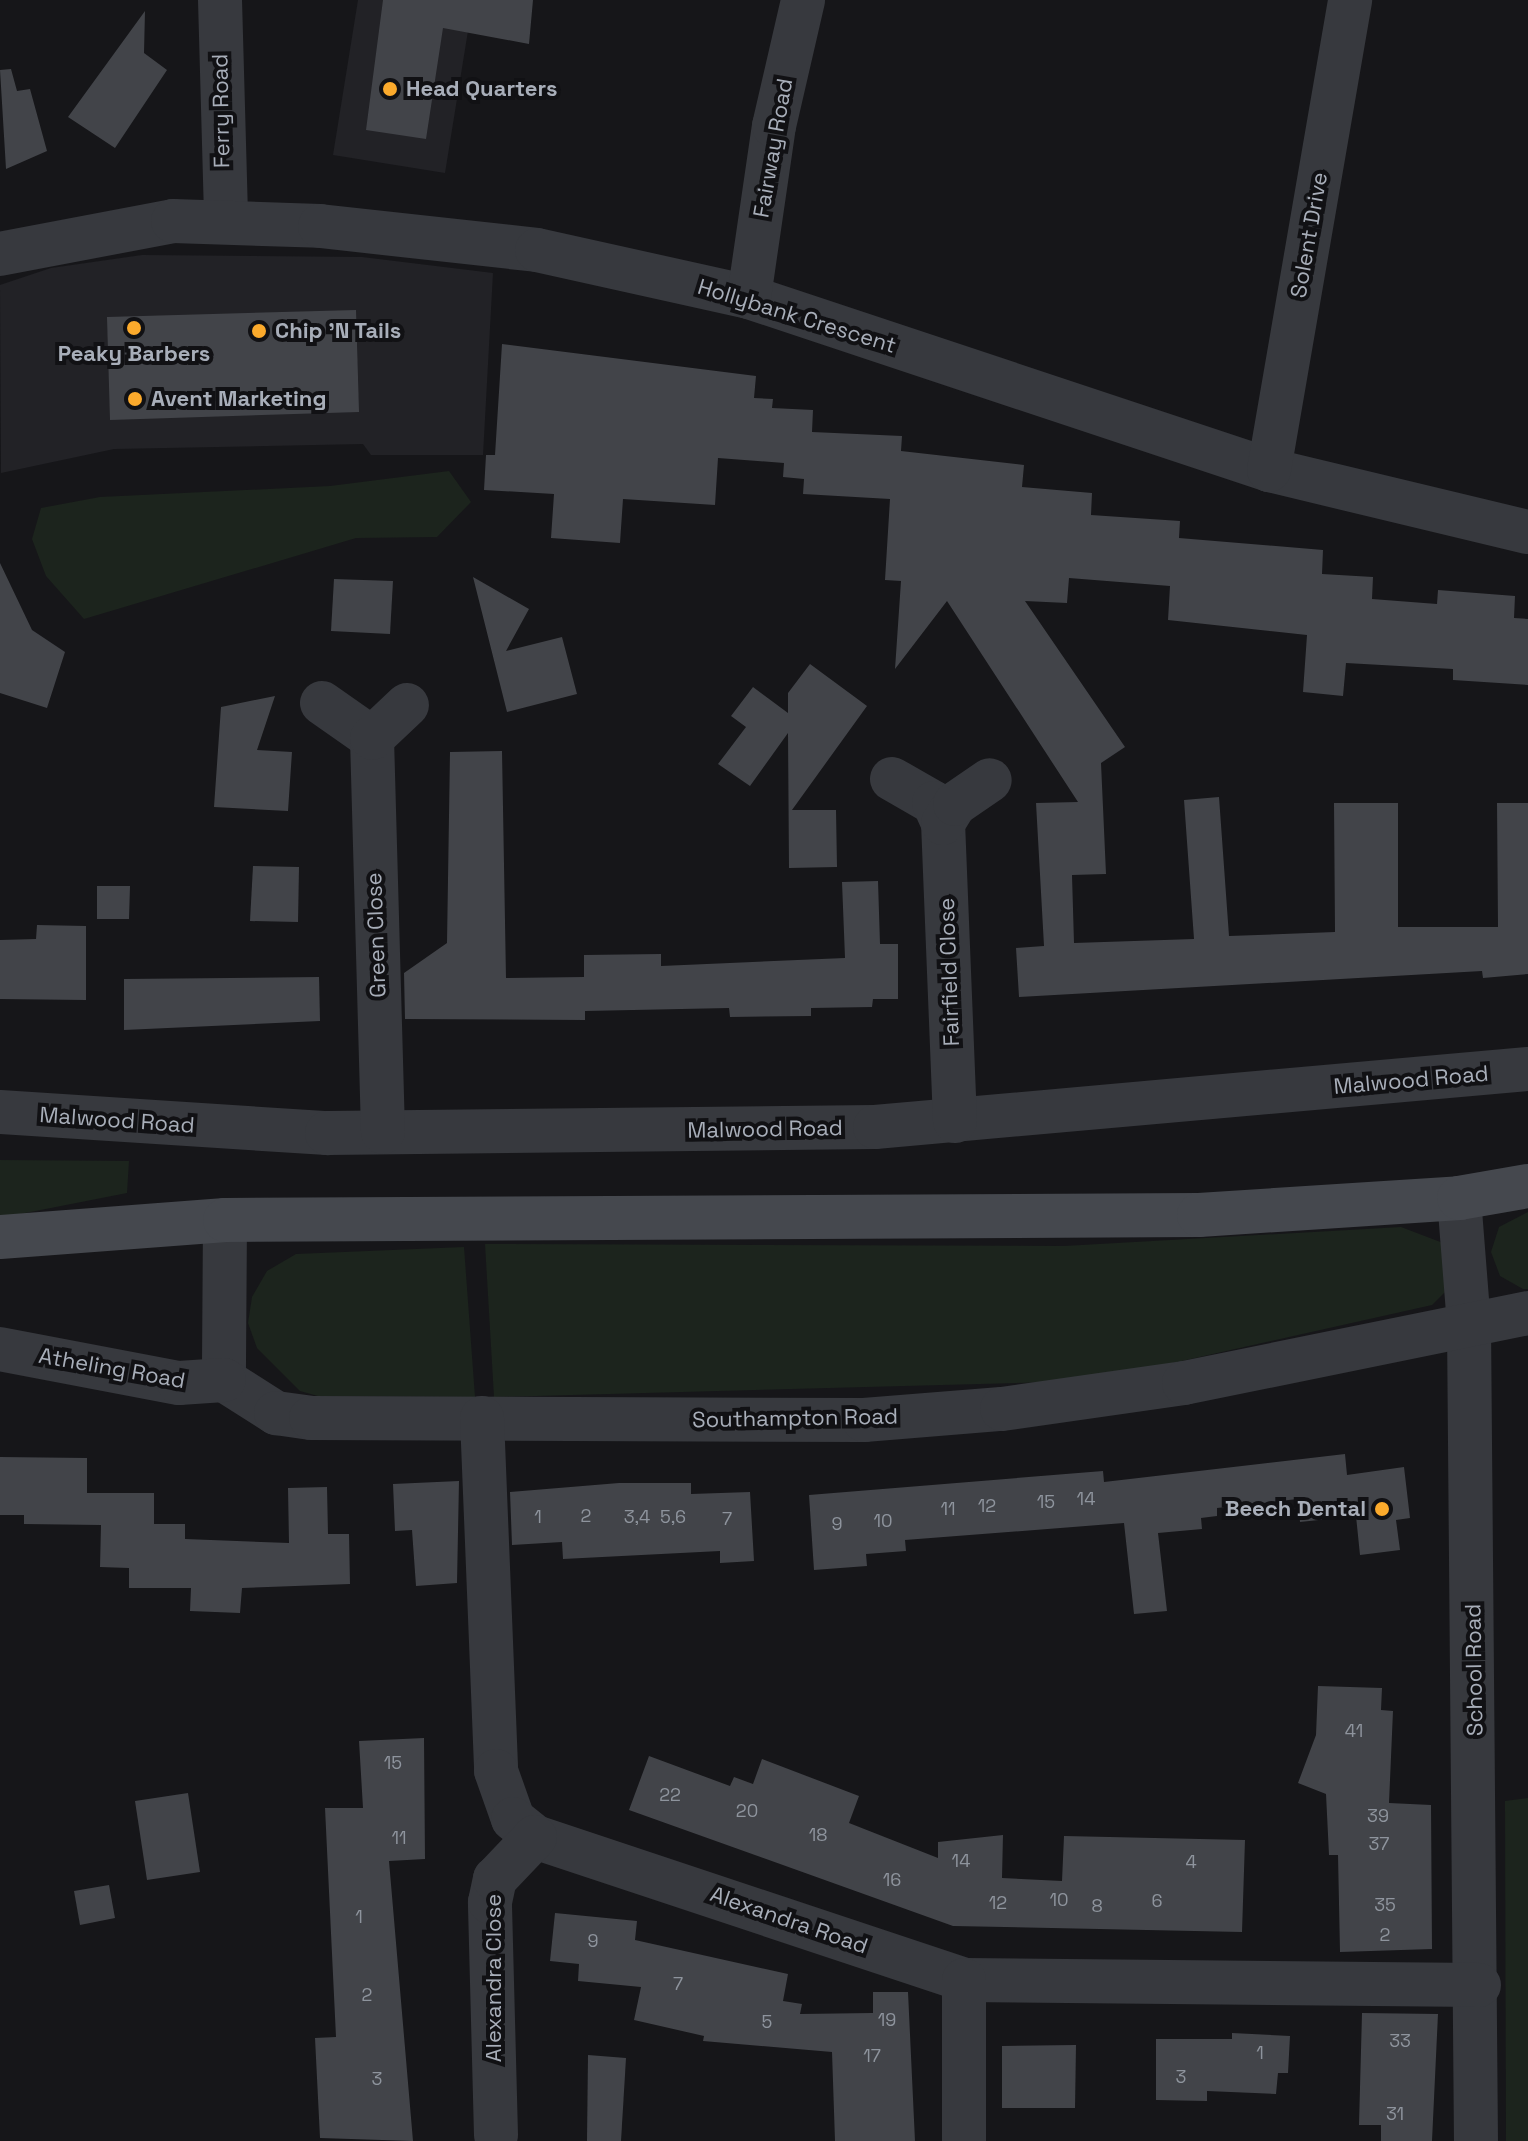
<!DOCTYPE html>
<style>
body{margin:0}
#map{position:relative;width:1528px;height:2141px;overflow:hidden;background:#161619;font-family:"Space Grotesk",sans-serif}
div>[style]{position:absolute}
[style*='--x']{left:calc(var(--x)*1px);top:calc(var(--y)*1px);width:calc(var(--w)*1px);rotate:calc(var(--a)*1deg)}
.built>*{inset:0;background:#222226}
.green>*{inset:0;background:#1c241d}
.building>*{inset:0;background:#424449}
.street>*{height:44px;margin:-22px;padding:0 22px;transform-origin:22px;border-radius:22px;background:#37393e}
.secondary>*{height:44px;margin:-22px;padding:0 22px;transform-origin:22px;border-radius:22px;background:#45484e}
.dots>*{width:22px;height:22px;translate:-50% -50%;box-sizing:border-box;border:4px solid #111114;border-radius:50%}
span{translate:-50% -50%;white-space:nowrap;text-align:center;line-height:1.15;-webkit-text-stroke:8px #111114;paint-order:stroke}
.number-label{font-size:18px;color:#8e949d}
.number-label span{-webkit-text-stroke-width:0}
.poi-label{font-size:22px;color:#a8aeb9;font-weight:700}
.left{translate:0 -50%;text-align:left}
.right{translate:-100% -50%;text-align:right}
.street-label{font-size:22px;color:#a8aeb9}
</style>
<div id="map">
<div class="built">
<i style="clip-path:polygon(358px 0,473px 0,445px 173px,333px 155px)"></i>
<i style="clip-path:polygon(142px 255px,362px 257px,493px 273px,483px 455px,371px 455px,363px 444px,114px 449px,1px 473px,0 285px,51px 268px)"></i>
</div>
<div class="green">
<i style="clip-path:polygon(449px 471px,471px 502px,437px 537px,356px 538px,84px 619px,46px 576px,32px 539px,41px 508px,100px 497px,330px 486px)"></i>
<i style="clip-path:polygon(0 1160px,129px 1161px,127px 1193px,0 1218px)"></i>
<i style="clip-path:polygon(1528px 1212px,1528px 1289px,1523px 1289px,1500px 1276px,1491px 1252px,1499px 1227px)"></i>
<i style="clip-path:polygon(1401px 1227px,1443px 1243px,1445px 1292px,1432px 1305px,1137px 1371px,1056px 1382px,494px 1397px,485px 1244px,1064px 1246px)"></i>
<i style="clip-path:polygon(464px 1247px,475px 1397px,318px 1396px,300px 1391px,257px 1348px,248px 1323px,252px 1297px,267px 1271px,296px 1254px)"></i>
<i style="clip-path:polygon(1528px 1798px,1528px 2141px,1506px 2141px,1505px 1801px)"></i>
</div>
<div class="building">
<i style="clip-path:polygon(383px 0,533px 0,529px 44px,443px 28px,426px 139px,366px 130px)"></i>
<i style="clip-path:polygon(145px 11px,144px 53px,167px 70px,115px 148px,68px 117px)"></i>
<i style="clip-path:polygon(11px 69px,17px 91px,30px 89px,47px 151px,6px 169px,0 70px)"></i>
<i style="clip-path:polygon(356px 310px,359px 412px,110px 420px,107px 317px)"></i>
<i style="clip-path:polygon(502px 344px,756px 376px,754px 398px,773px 399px,772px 408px,813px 410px,812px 432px,902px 436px,901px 451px,1024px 465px,1022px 487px,1092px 493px,1091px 515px,1180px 521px,1179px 538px,1323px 550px,1322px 574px,1373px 577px,1372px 599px,1437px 604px,1438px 590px,1515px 596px,1514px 618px,1528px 619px,1528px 685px,1453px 680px,1453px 669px,1346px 663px,1343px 696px,1303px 692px,1307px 635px,1168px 620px,1170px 586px,1069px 578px,1067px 603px,1025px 601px,1125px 747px,1101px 763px,1106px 874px,1072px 875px,1074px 943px,1194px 939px,1184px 800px,1219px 797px,1229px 936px,1335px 932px,1334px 803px,1398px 803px,1398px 927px,1498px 927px,1497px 803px,1528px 803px,1528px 974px,1483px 978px,1482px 971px,1019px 997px,1016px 948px,1044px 946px,1036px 803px,1078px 802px,947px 601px,895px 669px,901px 581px,885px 580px,890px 499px,803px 494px,804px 479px,783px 477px,784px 463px,718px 458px,715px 505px,623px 499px,620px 543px,551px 538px,554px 494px,484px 490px,486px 455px,495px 455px)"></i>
<i style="clip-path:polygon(0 563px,32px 630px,65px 652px,47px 708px,0 693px)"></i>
<i style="clip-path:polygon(473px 577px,529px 609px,506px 651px,562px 637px,577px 694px,507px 712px)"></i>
<i style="clip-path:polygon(334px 579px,393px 581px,390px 634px,331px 631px)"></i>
<i style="clip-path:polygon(810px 664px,867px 706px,792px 810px,836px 810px,837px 867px,789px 868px,788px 733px,750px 786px,718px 764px,746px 727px,731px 716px,753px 687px,788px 713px,788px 693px)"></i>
<i style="clip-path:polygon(275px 696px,257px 750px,292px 752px,288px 811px,214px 807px,221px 707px)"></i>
<i style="clip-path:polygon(502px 751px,506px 978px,584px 977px,584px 955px,661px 954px,661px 966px,845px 958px,842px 882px,878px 881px,880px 944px,898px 944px,898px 999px,873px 999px,872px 1007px,811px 1008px,811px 1016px,730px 1017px,729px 1008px,585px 1011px,585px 1020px,405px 1019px,404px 973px,447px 943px,450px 752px)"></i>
<i style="clip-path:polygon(253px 866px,299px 867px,298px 922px,250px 921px)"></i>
<i style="clip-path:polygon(97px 886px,130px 886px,129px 919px,97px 919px)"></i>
<i style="clip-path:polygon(37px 925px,86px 926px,86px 1000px,0 999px,0 940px,36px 939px)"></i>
<i style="clip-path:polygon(319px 977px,320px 1021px,124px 1030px,124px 979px)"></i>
<i style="clip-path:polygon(1345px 1454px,1347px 1475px,1404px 1467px,1410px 1518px,1396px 1520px,1400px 1550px,1360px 1555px,1356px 1516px,1300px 1522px,1298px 1499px,1217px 1508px,1217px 1516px,1201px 1518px,1202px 1529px,1158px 1533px,1167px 1611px,1134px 1614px,1124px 1523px,905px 1540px,906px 1551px,866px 1554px,867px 1566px,814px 1570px,809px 1495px,1103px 1471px,1104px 1482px)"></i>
<i style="clip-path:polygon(0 1457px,87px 1458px,87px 1493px,154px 1493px,154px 1524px,185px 1524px,185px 1539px,289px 1543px,288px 1488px,327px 1487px,328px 1534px,349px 1534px,350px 1584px,242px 1588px,240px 1613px,190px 1611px,191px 1588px,129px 1588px,129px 1568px,100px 1567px,101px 1525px,24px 1524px,24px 1515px,0 1515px)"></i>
<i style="clip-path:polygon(459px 1481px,457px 1583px,416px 1586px,412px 1530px,395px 1531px,393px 1484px)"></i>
<i style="clip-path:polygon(619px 1483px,691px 1483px,691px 1494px,750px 1492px,754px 1561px,720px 1563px,720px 1551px,563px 1559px,562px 1542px,512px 1545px,510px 1492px)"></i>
<i style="clip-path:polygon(1318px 1686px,1382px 1688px,1381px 1710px,1393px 1711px,1389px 1803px,1431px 1805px,1432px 1949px,1340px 1952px,1338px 1855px,1329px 1855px,1326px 1794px,1298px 1783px,1316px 1735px)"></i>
<i style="clip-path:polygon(424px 1738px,425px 1859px,389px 1861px,413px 2141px,320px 2138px,315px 2038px,336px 2037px,325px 1808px,363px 1808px,359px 1741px)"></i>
<i style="clip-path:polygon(649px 1756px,730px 1786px,734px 1777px,753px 1784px,762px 1759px,859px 1796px,849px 1823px,938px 1858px,938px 1842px,1003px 1835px,1002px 1878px,1062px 1881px,1064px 1836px,1245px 1840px,1242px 1932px,953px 1926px,629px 1810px)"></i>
<i style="clip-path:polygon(188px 1793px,200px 1872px,147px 1880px,135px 1801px)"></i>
<i style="clip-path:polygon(109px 1885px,115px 1918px,80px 1925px,74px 1891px)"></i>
<i style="clip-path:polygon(555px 1913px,637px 1921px,635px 1940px,788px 1974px,783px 2001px,802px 2004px,800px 2014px,873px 2013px,873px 1992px,908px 1992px,915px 2141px,835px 2141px,832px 2052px,703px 2041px,704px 2036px,634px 2020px,641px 1987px,578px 1981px,579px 1964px,550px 1961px)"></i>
<i style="clip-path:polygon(1362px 2013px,1438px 2014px,1432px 2141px,1381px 2141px,1381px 2125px,1359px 2125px)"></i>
<i style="clip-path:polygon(1232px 2033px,1290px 2036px,1288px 2073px,1278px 2073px,1276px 2094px,1207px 2091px,1207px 2101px,1156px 2100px,1156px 2039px,1232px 2039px)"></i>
<i style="clip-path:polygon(1076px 2045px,1075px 2108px,1002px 2108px,1002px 2046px)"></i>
<i style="clip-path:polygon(588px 2055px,626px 2058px,621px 2141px,587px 2141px)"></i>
</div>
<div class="street">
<i style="--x:220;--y:0;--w:221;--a:88.4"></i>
<i style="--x:0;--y:254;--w:176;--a:-10.8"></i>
<i style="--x:173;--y:221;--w:147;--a:1.9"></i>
<i style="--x:320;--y:226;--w:218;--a:6.3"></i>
<i style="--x:537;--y:250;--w:217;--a:12.5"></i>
<i style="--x:749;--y:297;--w:548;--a:18.4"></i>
<i style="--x:1269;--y:470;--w:266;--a:13.5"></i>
<i style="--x:749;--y:297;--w:173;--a:-81.7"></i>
<i style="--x:774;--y:126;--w:129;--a:-77"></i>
<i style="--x:1269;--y:470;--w:477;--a:-80.2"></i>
<i style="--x:322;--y:703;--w:61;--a:35"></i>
<i style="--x:892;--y:779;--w:48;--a:29.7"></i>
<i style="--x:934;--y:803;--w:22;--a:66"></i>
<i style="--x:0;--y:1112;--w:328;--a:3.7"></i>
<i style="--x:327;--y:1133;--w:548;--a:-0.63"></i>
<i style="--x:875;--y:1127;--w:656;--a:-5.08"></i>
<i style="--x:955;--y:1121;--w:298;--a:-92.3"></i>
<i style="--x:943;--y:823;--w:22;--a:-58"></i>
<i style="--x:955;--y:804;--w:42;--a:-34.4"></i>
<i style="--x:383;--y:1132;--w:394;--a:-91.6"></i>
<i style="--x:372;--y:738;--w:48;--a:-43.3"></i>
<i style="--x:1459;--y:1198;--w:127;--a:85.5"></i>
<i style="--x:1469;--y:1325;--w:816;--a:89.51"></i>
<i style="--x:225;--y:1220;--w:160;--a:90.4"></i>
<i style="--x:224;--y:1380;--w:62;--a:32.4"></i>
<i style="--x:276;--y:1413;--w:35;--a:8"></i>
<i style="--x:311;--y:1418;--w:553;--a:0.21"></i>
<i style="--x:864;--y:1420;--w:138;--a:-4.6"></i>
<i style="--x:1002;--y:1409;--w:184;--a:-8.1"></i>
<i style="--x:1184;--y:1383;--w:351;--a:-11.5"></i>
<i style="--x:0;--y:1349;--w:182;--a:10.8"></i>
<i style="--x:179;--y:1383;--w:45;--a:-3.8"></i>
<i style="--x:482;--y:1418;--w:353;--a:87.7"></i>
<i style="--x:496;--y:1771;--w:51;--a:70.5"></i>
<i style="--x:513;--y:1819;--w:28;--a:39"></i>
<i style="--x:535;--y:1837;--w:452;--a:18.4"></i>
<i style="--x:964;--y:1980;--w:515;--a:0.56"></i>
<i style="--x:496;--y:2135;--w:233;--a:-91.5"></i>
<i style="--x:490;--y:1902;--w:24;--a:-78"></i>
<i style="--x:495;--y:1879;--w:58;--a:-46.4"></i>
<i style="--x:964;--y:2141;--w:161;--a:-90"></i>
</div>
<div class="secondary">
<i style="--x:0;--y:1237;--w:226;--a:-4.3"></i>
<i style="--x:225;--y:1220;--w:974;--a:-0.29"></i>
<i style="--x:1199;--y:1215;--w:261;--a:-3.7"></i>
<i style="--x:1459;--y:1198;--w:70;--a:-9.9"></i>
</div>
<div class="dots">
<i style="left:390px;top:89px;background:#fbaa2c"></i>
<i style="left:134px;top:328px;background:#fbaa2c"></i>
<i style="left:259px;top:331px;background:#fbaa2c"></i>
<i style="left:135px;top:399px;background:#fbaa2c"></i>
<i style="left:1382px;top:1509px;background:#fbaa2c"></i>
</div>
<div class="number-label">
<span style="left:1086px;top:1499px">14</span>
<span style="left:1046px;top:1502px">15</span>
<span style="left:987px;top:1506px">12</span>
<span style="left:948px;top:1509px">11</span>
<span style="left:586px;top:1516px">2</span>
<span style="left:538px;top:1517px">1</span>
<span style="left:637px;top:1517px">3,4</span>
<span style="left:673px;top:1517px">5,6</span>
<span style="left:727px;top:1519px">7</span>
<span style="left:883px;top:1521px">10</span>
<span style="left:837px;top:1524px">9</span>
<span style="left:1354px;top:1731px">41</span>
<span style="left:393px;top:1763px">15</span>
<span style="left:670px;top:1795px">22</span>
<span style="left:747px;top:1811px">20</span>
<span style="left:1378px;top:1816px">39</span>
<span style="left:818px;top:1835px">18</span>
<span style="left:399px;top:1838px">11</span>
<span style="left:1379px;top:1844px">37</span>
<span style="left:961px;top:1861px">14</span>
<span style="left:1191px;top:1862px">4</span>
<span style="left:892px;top:1880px">16</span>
<span style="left:1059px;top:1900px">10</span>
<span style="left:1157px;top:1901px">6</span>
<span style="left:998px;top:1903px">12</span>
<span style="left:1385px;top:1905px">35</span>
<span style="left:1097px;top:1906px">8</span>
<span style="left:359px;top:1917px">1</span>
<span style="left:1385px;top:1935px">2</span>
<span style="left:593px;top:1941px">9</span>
<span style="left:678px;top:1984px">7</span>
<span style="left:367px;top:1995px">2</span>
<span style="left:887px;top:2020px">19</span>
<span style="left:767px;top:2022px">5</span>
<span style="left:1400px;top:2041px">33</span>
<span style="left:1260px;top:2053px">1</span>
<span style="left:872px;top:2056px">17</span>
<span style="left:1181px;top:2077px">3</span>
<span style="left:377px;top:2079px">3</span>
<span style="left:1395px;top:2114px">31</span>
</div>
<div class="poi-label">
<span class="left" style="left:406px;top:89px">Head Quarters</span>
<span class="left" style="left:275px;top:331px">Chip 'N Tails</span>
<span style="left:134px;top:354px">Peaky Barbers</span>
<span class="left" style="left:151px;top:399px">Avent Marketing</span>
<span class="right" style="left:1366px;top:1509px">Beech Dental</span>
</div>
<div class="street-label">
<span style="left:221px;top:111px;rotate:-91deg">Ferry Road</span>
<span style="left:773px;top:148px;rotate:-80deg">Fairway Road</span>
<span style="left:1309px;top:235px;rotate:-80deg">Solent Drive</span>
<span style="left:797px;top:316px;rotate:17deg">Hollybank Crescent</span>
<span style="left:376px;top:935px;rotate:-92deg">Green Close</span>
<span style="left:949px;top:972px;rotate:-92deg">Fairfield Close</span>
<span style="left:1411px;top:1080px;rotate:-5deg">Malwood Road</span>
<span style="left:117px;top:1120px;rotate:4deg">Malwood Road</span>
<span style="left:765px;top:1129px;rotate:-1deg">Malwood Road</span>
<span style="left:112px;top:1368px;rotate:10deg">Atheling Road</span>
<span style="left:795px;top:1418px;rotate:-1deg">Southampton Road</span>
<span style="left:1474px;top:1670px;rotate:-91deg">School Road</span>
<span style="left:789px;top:1920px;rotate:19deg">Alexandra Road</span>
<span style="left:494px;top:1978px;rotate:-90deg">Alexandra Close</span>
</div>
</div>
